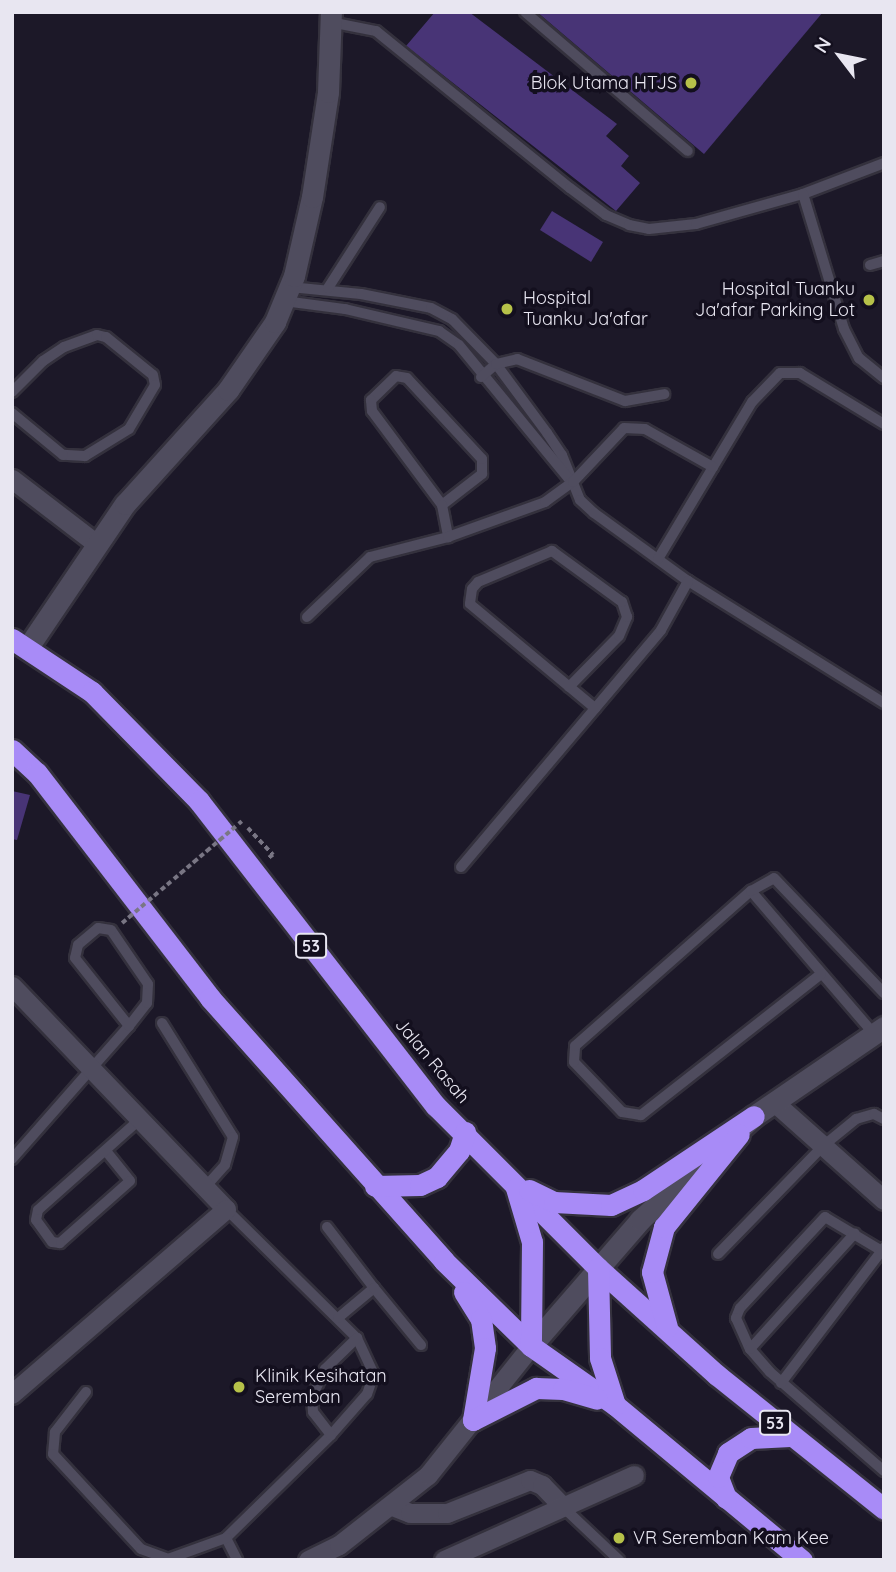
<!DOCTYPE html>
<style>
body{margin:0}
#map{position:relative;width:896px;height:1572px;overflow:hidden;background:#1c1828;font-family:Quicksand,sans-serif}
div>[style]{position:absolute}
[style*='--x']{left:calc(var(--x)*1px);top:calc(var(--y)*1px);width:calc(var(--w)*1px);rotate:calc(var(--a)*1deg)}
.building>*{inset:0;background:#483476}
.path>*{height:3.5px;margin-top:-1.75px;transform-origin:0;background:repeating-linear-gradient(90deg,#797684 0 5px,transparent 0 8.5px)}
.roads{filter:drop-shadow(2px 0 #34313d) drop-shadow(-2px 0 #34313d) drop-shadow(0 2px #34313d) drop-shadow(0 -2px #34313d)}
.lane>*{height:10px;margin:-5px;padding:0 5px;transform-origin:5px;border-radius:5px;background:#4f4c5e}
.street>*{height:19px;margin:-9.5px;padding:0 9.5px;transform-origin:9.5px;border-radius:9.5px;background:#4f4c5e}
.secondary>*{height:21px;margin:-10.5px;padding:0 10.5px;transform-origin:10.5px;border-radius:10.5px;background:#4f4c5e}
.highway>*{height:21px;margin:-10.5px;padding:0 10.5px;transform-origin:10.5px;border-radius:10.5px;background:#a88bf7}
.path-bridge>*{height:3.5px;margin-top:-1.75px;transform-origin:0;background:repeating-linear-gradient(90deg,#797684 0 5px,transparent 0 8.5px)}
.dots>*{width:19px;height:19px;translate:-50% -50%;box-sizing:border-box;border:4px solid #130f1e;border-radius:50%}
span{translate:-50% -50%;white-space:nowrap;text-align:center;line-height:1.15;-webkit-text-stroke:7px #130f1e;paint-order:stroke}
.shield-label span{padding:2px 5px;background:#130f1e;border:2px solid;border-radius:5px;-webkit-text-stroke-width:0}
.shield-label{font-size:16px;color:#e8e6f1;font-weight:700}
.poi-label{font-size:18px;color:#e8e6f1}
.right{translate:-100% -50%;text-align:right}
.left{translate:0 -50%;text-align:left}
.street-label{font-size:18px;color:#e8e6f1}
.frame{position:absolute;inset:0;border:14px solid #e8e6f1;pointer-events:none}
.north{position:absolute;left:805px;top:21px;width:70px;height:70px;-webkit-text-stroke:5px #130f1e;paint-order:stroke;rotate:302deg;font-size:19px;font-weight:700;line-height:28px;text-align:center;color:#e8e6f1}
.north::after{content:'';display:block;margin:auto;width:24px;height:32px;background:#e8e6f1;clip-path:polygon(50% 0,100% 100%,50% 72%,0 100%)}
</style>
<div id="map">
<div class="building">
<i style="clip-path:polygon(435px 12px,469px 12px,617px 124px,606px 136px,629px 156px,621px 166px,640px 183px,616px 211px,406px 46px)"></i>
<i style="clip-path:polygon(537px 12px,823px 12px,704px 154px)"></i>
<i style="clip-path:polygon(552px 211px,603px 242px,591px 262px,540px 230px)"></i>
<i style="clip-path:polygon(12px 791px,30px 795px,17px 840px,12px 839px)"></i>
</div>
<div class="path">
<i style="--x:248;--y:828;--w:37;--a:47"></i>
<i style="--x:273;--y:855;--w:5;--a:143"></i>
</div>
<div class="roads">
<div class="lane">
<i style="--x:525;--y:12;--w:214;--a:40.5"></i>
<i style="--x:330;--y:22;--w:47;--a:11.1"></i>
<i style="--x:376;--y:31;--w:250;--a:39"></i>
<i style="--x:570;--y:188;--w:45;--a:36.9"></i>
<i style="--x:606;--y:215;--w:25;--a:23"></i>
<i style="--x:629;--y:225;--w:20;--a:11"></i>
<i style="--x:649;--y:229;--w:47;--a:-6.1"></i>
<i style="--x:696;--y:224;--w:111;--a:-15.7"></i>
<i style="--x:803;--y:194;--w:87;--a:-20.9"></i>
<i style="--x:803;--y:194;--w:141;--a:73.1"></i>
<i style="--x:844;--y:329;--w:33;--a:63"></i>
<i style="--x:859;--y:358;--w:32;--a:39"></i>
<i style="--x:870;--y:265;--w:15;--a:-16"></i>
<i style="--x:290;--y:287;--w:71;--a:5.6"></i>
<i style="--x:361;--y:294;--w:71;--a:11.3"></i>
<i style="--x:431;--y:308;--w:24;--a:28"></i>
<i style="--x:452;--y:319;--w:63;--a:45.6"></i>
<i style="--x:496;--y:364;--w:86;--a:53.5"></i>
<i style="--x:547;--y:433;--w:27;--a:56"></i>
<i style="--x:562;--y:455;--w:48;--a:68.2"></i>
<i style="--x:580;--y:500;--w:19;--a:43"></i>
<i style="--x:594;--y:513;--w:116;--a:35.9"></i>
<i style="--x:688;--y:581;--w:231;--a:31.9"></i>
<i style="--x:328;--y:288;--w:96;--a:-57.3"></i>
<i style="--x:284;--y:301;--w:62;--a:7.5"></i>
<i style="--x:345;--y:309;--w:97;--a:13.2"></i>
<i style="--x:439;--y:331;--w:24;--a:35"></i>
<i style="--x:459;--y:345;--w:175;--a:50.6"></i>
<i style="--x:481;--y:377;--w:20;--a:-41"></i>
<i style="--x:496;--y:364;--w:22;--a:-13"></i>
<i style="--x:517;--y:359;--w:116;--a:21.3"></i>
<i style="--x:625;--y:401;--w:40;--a:-10"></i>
<i style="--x:12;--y:392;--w:44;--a:-45"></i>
<i style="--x:43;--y:361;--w:25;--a:-34"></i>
<i style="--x:64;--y:347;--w:35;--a:-20"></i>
<i style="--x:97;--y:335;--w:9;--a:13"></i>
<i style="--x:106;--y:337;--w:60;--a:39"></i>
<i style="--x:153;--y:375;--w:10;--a:79"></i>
<i style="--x:155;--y:385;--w:51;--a:120.6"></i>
<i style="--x:129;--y:429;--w:52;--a:148.5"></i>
<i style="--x:85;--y:456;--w:22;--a:-177"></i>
<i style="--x:63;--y:455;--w:66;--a:-140.5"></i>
<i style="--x:442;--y:505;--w:51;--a:-37.8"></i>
<i style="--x:482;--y:474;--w:15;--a:-90"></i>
<i style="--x:482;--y:459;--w:110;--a:-132.8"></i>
<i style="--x:407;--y:378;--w:11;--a:-170"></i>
<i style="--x:396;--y:376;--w:35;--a:136"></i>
<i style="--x:371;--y:400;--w:11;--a:85"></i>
<i style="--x:372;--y:411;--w:117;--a:53.3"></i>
<i style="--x:442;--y:505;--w:33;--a:79"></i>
<i style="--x:658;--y:559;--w:183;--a:-59.1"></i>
<i style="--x:752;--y:402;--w:40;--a:-46"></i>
<i style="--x:780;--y:373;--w:20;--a:0"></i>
<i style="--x:800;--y:373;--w:98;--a:31.3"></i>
<i style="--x:307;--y:617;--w:87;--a:-43.6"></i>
<i style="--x:370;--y:557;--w:81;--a:-14.4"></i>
<i style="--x:448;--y:537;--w:103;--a:-19.8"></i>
<i style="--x:545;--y:502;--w:34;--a:-36"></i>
<i style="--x:573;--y:482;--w:74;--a:-46.6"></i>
<i style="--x:624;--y:428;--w:21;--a:3"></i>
<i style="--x:645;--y:429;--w:78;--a:29.2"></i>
<i style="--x:569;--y:687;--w:71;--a:-45.6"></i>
<i style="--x:619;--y:636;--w:21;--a:-67"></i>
<i style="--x:627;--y:617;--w:16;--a:-108"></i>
<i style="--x:622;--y:602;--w:87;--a:-143.9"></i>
<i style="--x:552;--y:551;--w:80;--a:157.3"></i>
<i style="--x:478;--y:582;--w:9;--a:131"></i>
<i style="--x:472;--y:589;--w:15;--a:98"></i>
<i style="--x:470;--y:604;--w:163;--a:39.8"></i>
<i style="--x:461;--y:867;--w:310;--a:-49.8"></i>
<i style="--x:661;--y:630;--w:56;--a:-61.1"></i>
<i style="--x:751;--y:891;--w:189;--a:49.3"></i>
<i style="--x:821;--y:974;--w:229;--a:141.9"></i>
<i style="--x:641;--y:1115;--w:19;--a:-171"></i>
<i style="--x:622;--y:1112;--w:69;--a:-133.8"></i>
<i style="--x:574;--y:1062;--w:16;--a:-86"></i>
<i style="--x:575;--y:1046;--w:235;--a:-41.4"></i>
<i style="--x:751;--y:891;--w:26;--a:-29"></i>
<i style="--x:774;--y:878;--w:159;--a:46.3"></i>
<i style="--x:162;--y:1023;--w:134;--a:58.1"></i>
<i style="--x:233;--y:1137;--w:29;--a:106"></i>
<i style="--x:225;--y:1165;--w:30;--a:132"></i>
<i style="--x:106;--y:1151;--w:38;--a:51"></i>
<i style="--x:130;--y:1181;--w:94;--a:138.5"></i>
<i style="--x:60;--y:1243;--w:8;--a:-173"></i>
<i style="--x:52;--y:1242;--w:27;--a:-126"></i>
<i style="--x:36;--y:1220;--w:10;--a:-79"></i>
<i style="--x:38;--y:1210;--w:135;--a:-41.7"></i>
<i style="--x:12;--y:1159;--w:120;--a:-48.7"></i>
<i style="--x:91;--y:1069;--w:57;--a:-48.5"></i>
<i style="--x:129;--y:1026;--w:29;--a:-52"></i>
<i style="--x:147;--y:1003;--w:19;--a:-87"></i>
<i style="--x:148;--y:984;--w:65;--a:-124.4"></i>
<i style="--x:111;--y:930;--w:13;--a:-171"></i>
<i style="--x:98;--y:928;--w:26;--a:140"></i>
<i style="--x:78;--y:945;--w:13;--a:103"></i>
<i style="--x:75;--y:958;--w:87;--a:51.5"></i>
<i style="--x:226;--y:1209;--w:184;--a:44.6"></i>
<i style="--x:357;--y:1338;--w:40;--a:65"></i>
<i style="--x:374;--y:1374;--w:21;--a:109"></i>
<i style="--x:367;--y:1394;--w:55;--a:131.3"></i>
<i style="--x:331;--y:1435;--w:147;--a:135.6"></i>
<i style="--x:226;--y:1538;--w:25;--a:63"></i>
<i style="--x:327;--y:1227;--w:77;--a:52.4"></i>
<i style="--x:882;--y:1251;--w:66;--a:-149.2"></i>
<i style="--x:825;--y:1217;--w:125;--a:133"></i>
<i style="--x:740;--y:1308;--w:11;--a:112"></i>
<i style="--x:736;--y:1318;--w:34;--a:66"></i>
<i style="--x:750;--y:1349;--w:30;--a:49"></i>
<i style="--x:770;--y:1372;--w:151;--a:41"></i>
<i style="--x:718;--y:1254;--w:151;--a:-45.8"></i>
<i style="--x:823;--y:1146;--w:43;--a:-39.3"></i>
<i style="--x:856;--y:1119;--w:19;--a:-16"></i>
<i style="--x:874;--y:1114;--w:11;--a:27"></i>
<i style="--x:338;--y:1318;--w:47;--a:-39.8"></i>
<i style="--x:374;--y:1288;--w:74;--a:50.5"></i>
<i style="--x:750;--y:1349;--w:156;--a:-47.8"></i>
<i style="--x:781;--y:1383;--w:170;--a:-52.7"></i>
<i style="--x:86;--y:1392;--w:51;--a:127.8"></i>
<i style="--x:55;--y:1432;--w:22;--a:95"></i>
<i style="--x:53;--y:1454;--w:129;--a:47.2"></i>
<i style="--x:141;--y:1549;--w:29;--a:20"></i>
<i style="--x:168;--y:1559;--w:62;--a:-19.9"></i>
<i style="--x:331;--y:1435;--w:29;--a:-128"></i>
<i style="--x:313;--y:1412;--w:15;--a:-94"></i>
<i style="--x:312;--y:1397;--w:31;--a:-65"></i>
<i style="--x:325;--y:1369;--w:45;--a:-44.1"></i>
<i style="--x:563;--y:1507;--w:77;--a:43.4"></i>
</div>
<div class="street">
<i style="--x:12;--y:479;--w:108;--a:37.5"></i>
<i style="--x:12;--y:986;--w:309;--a:46.2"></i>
<i style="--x:226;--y:1209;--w:283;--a:139.2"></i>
<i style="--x:774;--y:1102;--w:147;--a:41.7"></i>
<i style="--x:392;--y:1506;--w:19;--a:21"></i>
<i style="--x:410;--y:1513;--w:37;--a:0"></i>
<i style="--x:447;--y:1513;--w:89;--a:-21.7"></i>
<i style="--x:530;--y:1480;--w:13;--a:23"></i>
<i style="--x:542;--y:1485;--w:30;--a:46"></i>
<i style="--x:308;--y:1560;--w:34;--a:-26"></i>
<i style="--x:339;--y:1545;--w:113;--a:-38.2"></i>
<i style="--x:428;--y:1475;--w:165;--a:-51.4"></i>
<i style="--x:444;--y:1560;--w:208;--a:-24.1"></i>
</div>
<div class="secondary">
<i style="--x:28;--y:647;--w:173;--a:-55.9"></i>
<i style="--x:125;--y:504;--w:154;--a:-47.9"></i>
<i style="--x:228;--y:390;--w:83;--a:-55.3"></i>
<i style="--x:275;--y:322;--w:50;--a:-67.6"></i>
<i style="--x:294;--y:276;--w:81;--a:-77.2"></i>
<i style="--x:312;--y:197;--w:106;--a:-81.3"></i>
<i style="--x:328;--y:92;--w:80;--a:-87.9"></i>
<i style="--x:531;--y:1346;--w:167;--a:-49.1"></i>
<i style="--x:640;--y:1220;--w:154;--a:-42.4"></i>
<i style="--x:754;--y:1116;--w:158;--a:-34.4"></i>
</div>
<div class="highway">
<i style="--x:12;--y:639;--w:96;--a:33.5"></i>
<i style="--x:92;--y:692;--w:153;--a:45.5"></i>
<i style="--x:199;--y:801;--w:386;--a:52.2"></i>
<i style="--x:436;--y:1106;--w:229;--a:45"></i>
<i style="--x:598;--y:1268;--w:160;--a:42"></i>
<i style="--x:717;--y:1375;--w:214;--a:38.7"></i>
<i style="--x:12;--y:750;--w:34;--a:43"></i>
<i style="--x:37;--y:773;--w:284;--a:52.4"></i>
<i style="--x:210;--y:998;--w:352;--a:48.3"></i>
<i style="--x:444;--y:1261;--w:122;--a:44.3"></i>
<i style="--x:531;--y:1346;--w:103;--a:35.1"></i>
<i style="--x:615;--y:1405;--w:243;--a:39.7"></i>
<i style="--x:375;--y:1186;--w:45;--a:-1.3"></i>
<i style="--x:420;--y:1185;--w:19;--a:-25"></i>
<i style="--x:437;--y:1177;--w:34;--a:-50"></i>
<i style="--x:459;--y:1151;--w:20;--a:-72"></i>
<i style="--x:516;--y:1188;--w:56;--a:73.5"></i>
<i style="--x:532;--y:1242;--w:104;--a:90.6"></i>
<i style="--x:529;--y:1190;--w:28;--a:26"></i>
<i style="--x:554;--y:1202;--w:57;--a:3"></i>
<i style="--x:611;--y:1205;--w:35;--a:-25"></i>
<i style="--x:643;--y:1190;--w:133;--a:-33.7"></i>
<i style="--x:598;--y:1268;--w:90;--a:88.7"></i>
<i style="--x:600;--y:1358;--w:49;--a:72.3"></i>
<i style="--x:464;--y:1292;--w:32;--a:58"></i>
<i style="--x:481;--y:1319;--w:29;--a:82"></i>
<i style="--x:485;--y:1348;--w:73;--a:99.5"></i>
<i style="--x:667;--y:1327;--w:57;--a:-105.3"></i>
<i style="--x:652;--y:1272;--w:47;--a:-75.1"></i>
<i style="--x:664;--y:1227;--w:119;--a:-51.1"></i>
<i style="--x:473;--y:1420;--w:71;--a:-26.9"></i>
<i style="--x:536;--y:1388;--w:27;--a:2"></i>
<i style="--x:563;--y:1389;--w:35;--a:16"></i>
<i style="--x:726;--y:1498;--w:22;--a:-111"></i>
<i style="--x:718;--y:1477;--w:26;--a:-67"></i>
<i style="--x:728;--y:1453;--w:27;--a:-33"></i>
<i style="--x:751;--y:1438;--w:39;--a:-3"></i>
</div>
</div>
<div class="path-bridge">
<i style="--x:122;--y:923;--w:157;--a:-40.4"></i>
</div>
<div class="dots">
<i style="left:691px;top:83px;background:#b6c149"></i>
<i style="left:869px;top:300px;background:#b6c149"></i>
<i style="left:507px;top:309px;background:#b6c149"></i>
<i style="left:239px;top:1387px;background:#b6c149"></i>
<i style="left:619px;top:1538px;background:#b6c149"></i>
</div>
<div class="shield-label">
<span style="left:311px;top:946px">53</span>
<span style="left:775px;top:1423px">53</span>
</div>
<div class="poi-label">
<span class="right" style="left:677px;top:83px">Blok Utama HTJS</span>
<span class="right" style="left:855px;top:300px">Hospital Tuanku<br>Ja'afar Parking Lot</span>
<span class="left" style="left:523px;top:309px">Hospital<br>Tuanku Ja'afar</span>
<span class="left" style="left:255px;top:1387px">Klinik Kesihatan<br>Seremban</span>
<span class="left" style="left:633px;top:1538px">VR Seremban Kam Kee</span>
</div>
<div class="street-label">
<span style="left:432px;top:1061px;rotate:50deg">Jalan Rasah</span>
</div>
<div class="frame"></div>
<div class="north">N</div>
</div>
